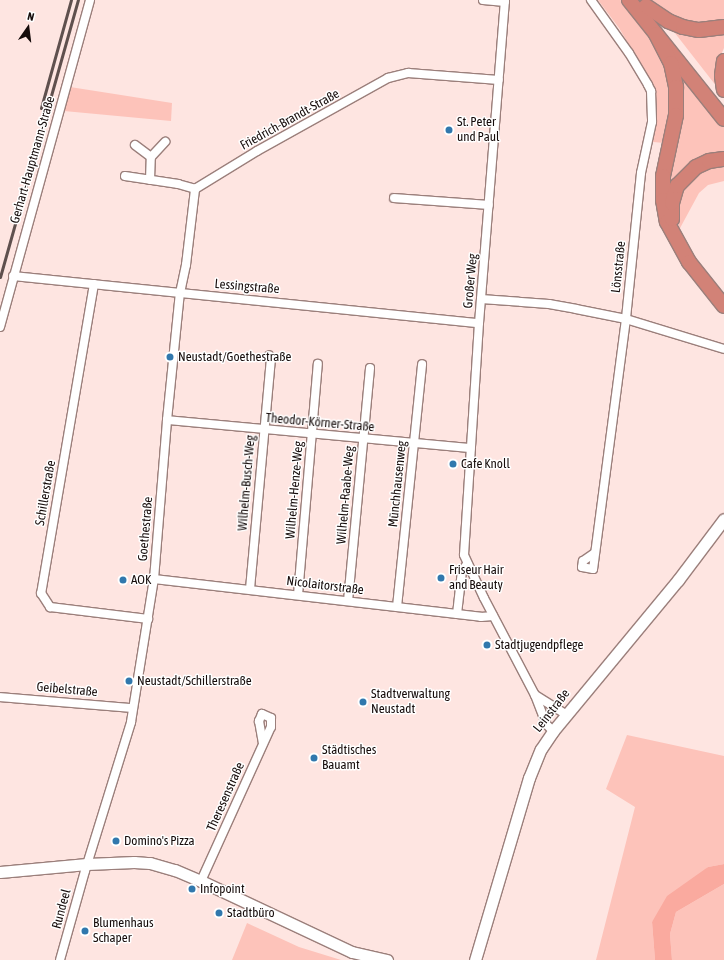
<!DOCTYPE html>
<meta charset="utf-8">
<style>
body{margin:0}
#map{position:relative;width:724px;height:960px;overflow:hidden;background:#fee5e1;font-family:"Asap Condensed",sans-serif}
div>[style]{position:absolute}
[style*='--x']{left:calc(var(--x)*1px);top:calc(var(--y)*1px);width:calc(var(--w)*1px);rotate:calc(var(--a)*1deg)}
.green>*{inset:0;background:#fdc3ba}
.water>*{inset:0;background:#faaa9f}
.roads{filter:drop-shadow(1px 0 #9b7f7b) drop-shadow(-1px 0 #9b7f7b) drop-shadow(0 1px #9b7f7b) drop-shadow(0 -1px #9b7f7b)}
.street>*{height:8px;margin:-4px;padding:0 4px;transform-origin:4px;border-radius:4px;background:#fff}
.secondary>*{height:11px;margin:-5.5px;padding:0 5.5px;transform-origin:5.5px;border-radius:5.5px;background:#fff}
.highway>*{height:14px;margin:-7px;padding:0 7px;transform-origin:7px;border-radius:7px;background:#d28277}
.rail>*{height:3px;margin:-1.5px;padding:0 1.5px;transform-origin:1.5px;border-radius:1.5px;background:#5f504e}
.dots>*{width:11px;height:11px;translate:-50% -50%;box-sizing:border-box;border:2px solid #fff;border-radius:50%}
span{translate:-50% -50%;white-space:nowrap;text-align:center;line-height:1.15;-webkit-text-stroke:3px #fff;paint-order:stroke}
.street-label{font-size:13px;color:#160c0b}
.poi-label{font-size:13px;color:#160c0b}
.left{translate:0 -50%;text-align:left}
.north{position:absolute;left:8px;top:8px;width:40px;height:40px;-webkit-text-stroke:3px #fff;paint-order:stroke;rotate:14deg;font-size:11px;font-weight:700;line-height:16px;text-align:center;color:#160c0b}
.north::after{content:'';display:block;margin:auto;width:14px;height:18px;background:#160c0b;clip-path:polygon(50% 0,100% 100%,50% 72%,0 100%)}
</style>
<div id="map">
<div class="green">
<i style="clip-path:polygon(598px 0,621px 0,659px 48px,673px 98px,665px 143px,653px 142px,657px 121px,655px 90px,651px 81px,619px 28px)"></i>
<i style="clip-path:polygon(650px 0,724px 0,724px 21px,692px 23px,673px 17px,655px 6px)"></i>
<i style="clip-path:polygon(671px 28px,724px 31px,724px 48px,721px 55px,717px 87px)"></i>
<i style="clip-path:polygon(677px 70px,724px 127px,724px 155px,671px 191px,669px 182px)"></i>
<i style="clip-path:polygon(70px 87px,172px 103px,171px 121px,64px 111px)"></i>
<i style="clip-path:polygon(724px 163px,724px 181px,708px 185px,699px 193px,679px 230px,677px 207px,684px 186px,699px 172px)"></i>
<i style="clip-path:polygon(627px 735px,724px 756px,724px 864px,708px 867px,652px 922px,655px 960px,596px 960px,635px 807px,606px 789px)"></i>
<i style="clip-path:polygon(724px 884px,724px 960px,672px 960px,670px 934px,676px 912px)"></i>
<i style="clip-path:polygon(247px 923px,299px 947px,341px 960px,232px 960px)"></i>
</div>
<div class="water">
<i style="clip-path:polygon(724px 864px,724px 884px,676px 912px,670px 934px,672px 960px,655px 960px,652px 922px,667px 896px,708px 867px)"></i>
</div>
<div class="roads">
<div class="street">
<i style="--x:483;--y:0;--w:22;--a:5"></i>
<i style="--x:505;--y:0;--w:324;--a:94.6"></i>
<i style="--x:479;--y:323;--w:232;--a:93.7"></i>
<i style="--x:464;--y:555;--w:47;--a:65.1"></i>
<i style="--x:484;--y:598;--w:110;--a:62.3"></i>
<i style="--x:535;--y:695;--w:31;--a:69"></i>
<i style="--x:546;--y:724;--w:10;--a:45"></i>
<i style="--x:591;--y:0;--w:65;--a:54.4"></i>
<i style="--x:629;--y:53;--w:37;--a:59"></i>
<i style="--x:648;--y:85;--w:7;--a:63"></i>
<i style="--x:651;--y:91;--w:31;--a:88"></i>
<i style="--x:652;--y:122;--w:52;--a:102.2"></i>
<i style="--x:641;--y:173;--w:147;--a:95.9"></i>
<i style="--x:626;--y:319;--w:252;--a:97.5"></i>
<i style="--x:593;--y:569;--w:11;--a:-170"></i>
<i style="--x:582;--y:567;--w:6;--a:-81"></i>
<i style="--x:583;--y:561;--w:14;--a:-34"></i>
<i style="--x:135;--y:145;--w:20;--a:37"></i>
<i style="--x:125;--y:176;--w:54;--a:8.6"></i>
<i style="--x:178;--y:184;--w:18;--a:16"></i>
<i style="--x:150;--y:180;--w:23;--a:-88"></i>
<i style="--x:151;--y:157;--w:21;--a:-47"></i>
<i style="--x:195;--y:189;--w:73;--a:-31.5"></i>
<i style="--x:257;--y:151;--w:150;--a:-29.1"></i>
<i style="--x:388;--y:78;--w:21;--a:-14"></i>
<i style="--x:408;--y:73;--w:91;--a:4.4"></i>
<i style="--x:394;--y:198;--w:95;--a:4.2"></i>
<i style="--x:13;--y:276;--w:468;--a:5.8"></i>
<i style="--x:94;--y:284;--w:314;--a:99.7"></i>
<i style="--x:41;--y:593;--w:17;--a:57"></i>
<i style="--x:50;--y:607;--w:99;--a:7"></i>
<i style="--x:481;--y:299;--w:68;--a:4.2"></i>
<i style="--x:549;--y:304;--w:27;--a:10"></i>
<i style="--x:576;--y:309;--w:51;--a:11.3"></i>
<i style="--x:626;--y:319;--w:102;--a:17"></i>
<i style="--x:0;--y:327;--w:339;--a:-74.6"></i>
<i style="--x:167;--y:420;--w:305;--a:5.3"></i>
<i style="--x:154;--y:579;--w:329;--a:6.6"></i>
<i style="--x:481;--y:617;--w:12;--a:-5"></i>
<i style="--x:250;--y:589;--w:231;--a:-84.8"></i>
<i style="--x:271;--y:359;--w:4;--a:-117"></i>
<i style="--x:298;--y:595;--w:232;--a:-85.1"></i>
<i style="--x:348;--y:601;--w:234;--a:-84.6"></i>
<i style="--x:397;--y:607;--w:244;--a:-84.1"></i>
<i style="--x:457;--y:614;--w:43;--a:-83.4"></i>
<i style="--x:462;--y:571;--w:9;--a:-54"></i>
<i style="--x:535;--y:695;--w:38;--a:32"></i>
<i style="--x:0;--y:697;--w:132;--a:4.8"></i>
<i style="--x:201;--y:881;--w:169;--a:-65.6"></i>
<i style="--x:271;--y:727;--w:9;--a:-90"></i>
<i style="--x:271;--y:718;--w:10;--a:-156"></i>
<i style="--x:262;--y:714;--w:8;--a:113"></i>
<i style="--x:259;--y:721;--w:22;--a:80"></i>
<i style="--x:60;--y:960;--w:92;--a:-74.3"></i>
<i style="--x:85;--y:871;--w:156;--a:-72.8"></i>
<i style="--x:131;--y:722;--w:145;--a:-80.9"></i>
<i style="--x:154;--y:579;--w:160;--a:-85.3"></i>
<i style="--x:167;--y:420;--w:128;--a:-84.2"></i>
<i style="--x:180;--y:293;--w:29;--a:-78"></i>
<i style="--x:186;--y:265;--w:77;--a:-83.2"></i>
</div>
<div class="secondary">
<i style="--x:0;--y:872;--w:87;--a:-5.3"></i>
<i style="--x:87;--y:864;--w:47;--a:-2.4"></i>
<i style="--x:134;--y:862;--w:16;--a:4"></i>
<i style="--x:150;--y:863;--w:26;--a:16"></i>
<i style="--x:175;--y:870;--w:28;--a:23"></i>
<i style="--x:201;--y:881;--w:167;--a:25.2"></i>
<i style="--x:352;--y:952;--w:36;--a:13"></i>
<i style="--x:475;--y:960;--w:190;--a:-73.5"></i>
<i style="--x:529;--y:778;--w:31;--a:-68"></i>
<i style="--x:541;--y:749;--w:22;--a:-56"></i>
<i style="--x:553;--y:731;--w:196;--a:-50.4"></i>
<i style="--x:678;--y:580;--w:76;--a:-53"></i>
</div>
<div class="highway">
<i style="--x:629;--y:0;--w:152;--a:51.4"></i>
<i style="--x:646;--y:6;--w:27;--a:34"></i>
<i style="--x:668;--y:21;--w:16;--a:22"></i>
<i style="--x:683;--y:27;--w:16;--a:11"></i>
<i style="--x:699;--y:30;--w:25;--a:-7"></i>
<i style="--x:656;--y:34;--w:33;--a:63"></i>
<i style="--x:671;--y:63;--w:25;--a:78"></i>
<i style="--x:676;--y:87;--w:28;--a:90"></i>
<i style="--x:676;--y:115;--w:62;--a:102"></i>
<i style="--x:663;--y:176;--w:24;--a:90"></i>
<i style="--x:663;--y:200;--w:22;--a:80"></i>
<i style="--x:667;--y:222;--w:46;--a:61.2"></i>
<i style="--x:689;--y:262;--w:56;--a:51.5"></i>
<i style="--x:724;--y:61;--w:15;--a:98"></i>
<i style="--x:722;--y:76;--w:14;--a:82"></i>
<i style="--x:672;--y:219;--w:16;--a:-90"></i>
<i style="--x:672;--y:203;--w:18;--a:-74"></i>
<i style="--x:677;--y:186;--w:27;--a:-45"></i>
<i style="--x:696;--y:167;--w:14;--a:-25"></i>
<i style="--x:709;--y:161;--w:15;--a:-8"></i>
</div>
</div>
<div class="rail">
<i style="--x:41;--y:108;--w:112;--a:-74.5"></i>
<i style="--x:0;--y:277;--w:288;--a:-74.3"></i>
</div>
<div class="dots">
<i style="left:449px;top:130px;background:#3178ad"></i>
<i style="left:170px;top:357px;background:#3178ad"></i>
<i style="left:453px;top:464px;background:#3178ad"></i>
<i style="left:441px;top:578px;background:#3178ad"></i>
<i style="left:123px;top:580px;background:#3178ad"></i>
<i style="left:487px;top:645px;background:#3178ad"></i>
<i style="left:129px;top:681px;background:#3178ad"></i>
<i style="left:363px;top:702px;background:#3178ad"></i>
<i style="left:314px;top:758px;background:#3178ad"></i>
<i style="left:116px;top:841px;background:#3178ad"></i>
<i style="left:192px;top:889px;background:#3178ad"></i>
<i style="left:219px;top:913px;background:#3178ad"></i>
<i style="left:85px;top:931px;background:#3178ad"></i>
</div>
<div class="street-label">
<span style="left:290px;top:120px;rotate:-29deg">Friedrich-Brandt-Straße</span>
<span style="left:33px;top:160px;rotate:-74deg">Gerhart-Hauptmann-Straße</span>
<span style="left:619px;top:267px;rotate:-84deg">Lönsstraße</span>
<span style="left:471px;top:281px;rotate:-85deg">Großer Weg</span>
<span style="left:247px;top:287px;rotate:5deg">Lessingstraße</span>
<span style="left:320px;top:423px;rotate:5deg">Theodor-Körner-Straße</span>
<span style="left:247px;top:483px;rotate:-85deg">Wilhelm-Busch-Weg</span>
<span style="left:398px;top:484px;rotate:-84deg">Münchhausenweg</span>
<span style="left:295px;top:490px;rotate:-85deg">Wilhelm-Henze-Weg</span>
<span style="left:46px;top:493px;rotate:-80deg">Schillerstraße</span>
<span style="left:346px;top:495px;rotate:-85deg">Wilhelm-Raabe-Weg</span>
<span style="left:146px;top:529px;rotate:-85deg">Goethestraße</span>
<span style="left:325px;top:586px;rotate:7deg">Nicolaitorstraße</span>
<span style="left:67px;top:690px;rotate:5deg">Geibelstraße</span>
<span style="left:552px;top:711px;rotate:-52deg">Leinstraße</span>
<span style="left:226px;top:797px;rotate:-66deg">Theresenstraße</span>
<span style="left:62px;top:909px;rotate:-75deg">Rundeel</span>
</div>
<div class="poi-label">
<span class="left" style="left:457px;top:130px">St. Peter<br>und Paul</span>
<span class="left" style="left:178px;top:357px">Neustadt/Goethestraße</span>
<span class="left" style="left:461px;top:464px">Cafe Knoll</span>
<span class="left" style="left:449px;top:578px">Friseur Hair<br>and Beauty</span>
<span class="left" style="left:131px;top:580px">AOK</span>
<span class="left" style="left:495px;top:645px">Stadtjugendpflege</span>
<span class="left" style="left:137px;top:681px">Neustadt/Schillerstraße</span>
<span class="left" style="left:371px;top:702px">Stadtverwaltung<br>Neustadt</span>
<span class="left" style="left:322px;top:758px">Städtisches<br>Bauamt</span>
<span class="left" style="left:124px;top:841px">Domino's Pizza</span>
<span class="left" style="left:200px;top:889px">Infopoint</span>
<span class="left" style="left:227px;top:913px">Stadtbüro</span>
<span class="left" style="left:93px;top:931px">Blumenhaus<br>Schaper</span>
</div>
<div class="north">N</div>
</div>
